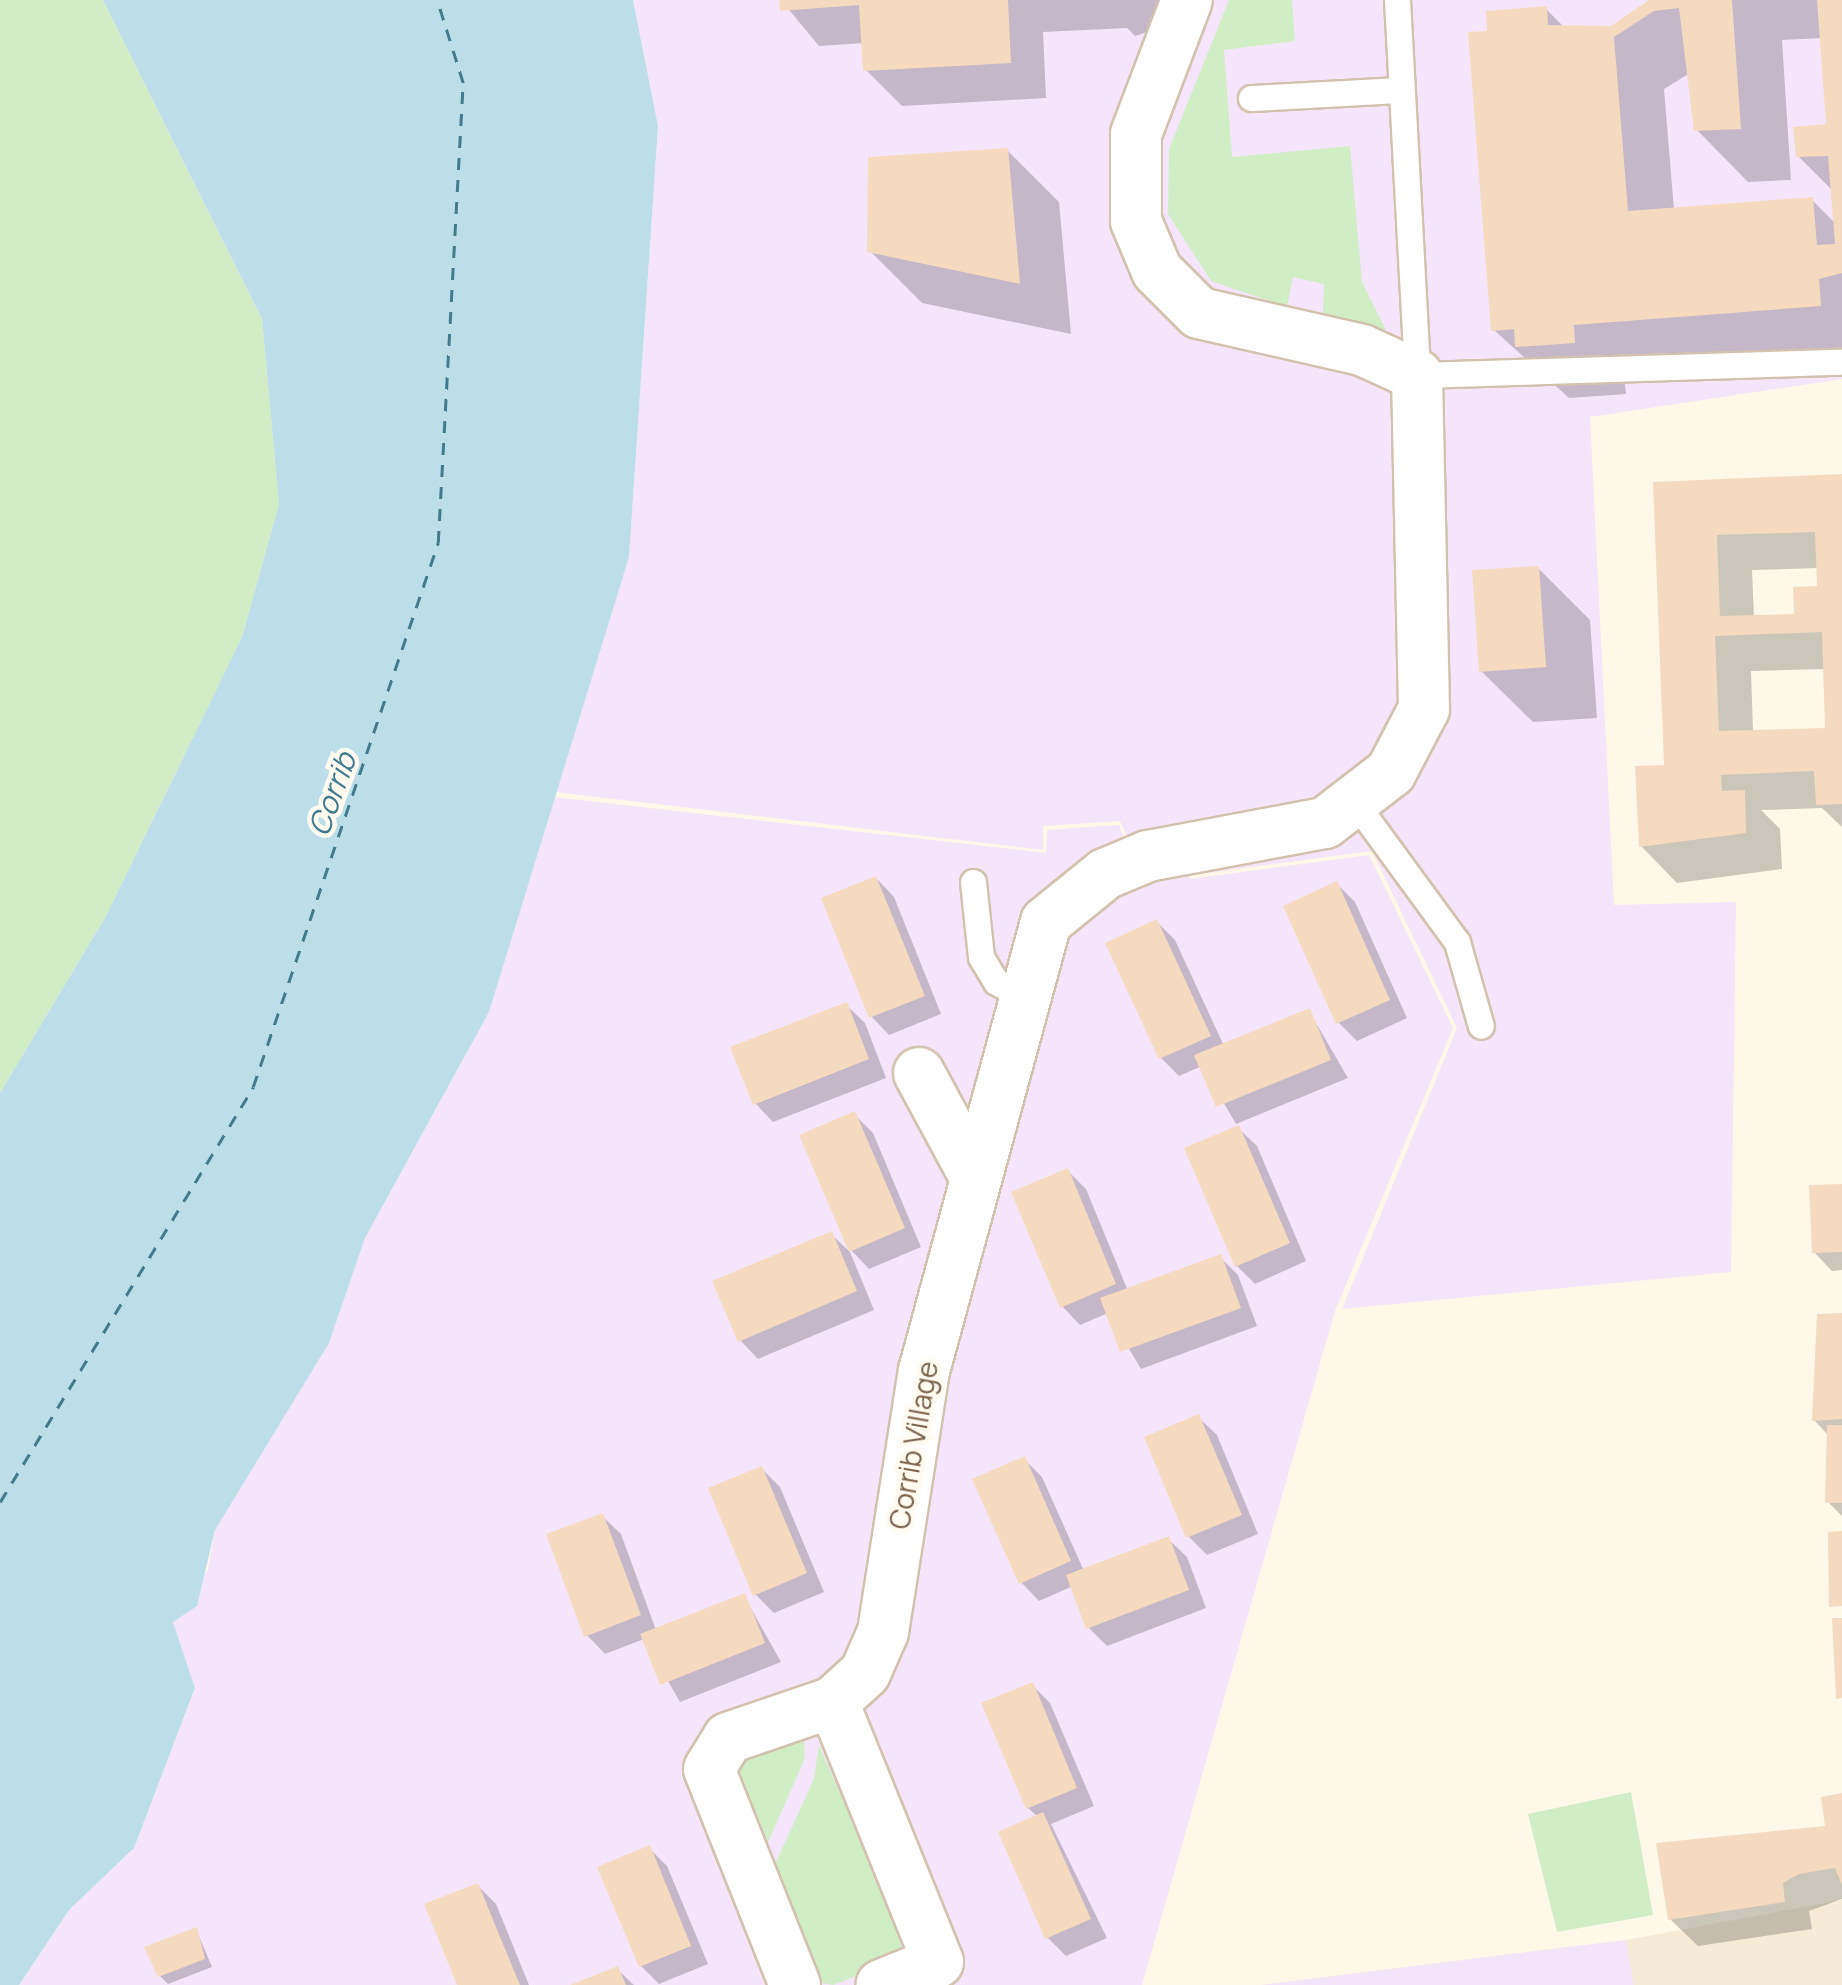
<!DOCTYPE html>
<style>
body{margin:0}
#map{position:relative;width:1842px;height:1985px;overflow:hidden;background:#fef8e9;font-family:Manrope,sans-serif}
div>[style]{position:absolute}
[style*='--x']{left:calc(var(--x)*1px);top:calc(var(--y)*1px);width:calc(var(--w)*1px);rotate:calc(var(--a)*1deg)}
.residential>*{inset:0;background:#f6ebd7}
.education>*{inset:0;background:#f5e5fa}
.green>*{inset:0;background:#d1edc6}
.water>*{inset:0;background:#bcdee9}
.shadow>*{inset:0;background:#0003}
.ferry>*{height:2.5px;margin-top:-1.25px;transform-origin:0;background:repeating-linear-gradient(90deg,#427a8f 0 12px,transparent 0 22px)}
.building>*{inset:0;background:#f5dabf}
.roads{filter:drop-shadow(2px 0 #d2c1ad) drop-shadow(-2px 0 #d2c1ad) drop-shadow(0 2px #d2c1ad) drop-shadow(0 -2px #d2c1ad)}
.lane>*{height:25px;margin:-12.5px;padding:0 12.5px;transform-origin:12.5px;border-radius:12.5px;background:#fff}
.street>*{height:50px;margin:-25px;padding:0 25px;transform-origin:25px;border-radius:25px;background:#fff}
span{translate:-50% -50%;white-space:nowrap;text-align:center;line-height:1.15;-webkit-text-stroke:9px #fffbf1;paint-order:stroke}
.street-label{font-size:28px;color:#7b614a}
.water-label{font-size:30px;color:#427a8f;font-style:italic}
</style>
<div id="map">
<div class="residential">
<i style="clip-path:polygon(1842px 1900px,1842px 1985px,1261px 1985px,1626px 1940px)"></i>
</div>
<div class="education">
<i style="clip-path:polygon(633px 0,1842px 0,1842px 379px,1590px 417px,1614px 905px,1736px 902px,1731px 1272px,1342px 1309px,1457px 1028px,1372px 851px,1192px 875px,1180px 824px,1128px 839px,1120px 821px,1043px 826px,1043px 850px,555px 792px,629px 556px,658px 126px)"></i>
<i style="clip-path:polygon(553px 797px,1046px 853px,1047px 830px,1119px 825px,1126px 843px,1178px 828px,1190px 879px,1369px 855px,1453px 1028px,1335px 1311px,1142px 1985px,19px 1985px,69px 1910px,134px 1848px,195px 1689px,173px 1622px,208px 1570px,215px 1530px,252px 1460px,329px 1342px,365px 1238px,489px 1012px)"></i>
<i style="clip-path:polygon(1626px 1940px,1634px 1985px,1261px 1985px)"></i>
</div>
<div class="green">
<i style="clip-path:polygon(0 0,103px 0,262px 319px,279px 504px,242px 637px,106px 916px,0 1093px)"></i>
<i style="clip-path:polygon(1229px 0,1292px 0,1295px 41px,1224px 50px,1232px 157px,1350px 146px,1362px 282px,1386px 330px,1323px 313px,1324px 284px,1293px 277px,1287px 307px,1211px 281px,1168px 214px,1169px 149px)"></i>
<i style="clip-path:polygon(792px 1735px,804px 1740px,805px 1758px,762px 1856px,735px 1777px,746px 1751px)"></i>
<i style="clip-path:polygon(819px 1745px,904px 1940px,893px 1962px,833px 1985px,814px 1981px,771px 1873px,814px 1779px)"></i>
<i style="clip-path:polygon(1631px 1792px,1653px 1915px,1557px 1932px,1528px 1814px)"></i>
</div>
<div class="water">
<i style="clip-path:polygon(103px 0,633px 0,658px 126px,629px 557px,489px 1012px,365px 1238px,329px 1343px,215px 1530px,197px 1606px,173px 1622px,195px 1688px,134px 1848px,69px 1910px,19px 1985px,0 1985px,0 1093px,106px 916px,242px 637px,279px 504px,262px 319px)"></i>
</div>
<div class="shadow">
<i style="clip-path:polygon(781px 0,1161px 0,1162px 27px,1135px 36px,1127px 28px,1043px 32px,1046px 98px,902px 106px,866px 70px,864px 43px,819px 46px)"></i>
<i style="clip-path:polygon(evenodd,1662px 0,1842px 0,1842px 359px,1624px 376px,1626px 394px,1569px 398px,1494px 330px,1490px 33px,1546px 9px,1564px 27px,1612px 28px,1662px 0,1822px 38px,1829px 127px,1798px 156px,1834px 192px,1836px 224px,1812px 200px,1674px 210px,1664px 89px,1690px 73px,1697px 130px,1748px 182px,1791px 180px,1782px 40px,1822px 38px)"></i>
<i style="clip-path:polygon(1007px 150px,1059px 202px,1071px 334px,922px 303px,870px 251px)"></i>
<i style="clip-path:polygon(evenodd,1842px 477px,1842px 827px,1822px 808px,1761px 810px,1780px 829px,1782px 869px,1677px 883px,1641px 846px,1667px 767px,1656px 484px,1842px 477px,1818px 568px,1819px 589px,1796px 616px,1754px 618px,1752px 570px,1818px 568px,1842px 477px,1825px 669px,1827px 730px,1753px 732px,1751px 671px,1825px 669px)"></i>
<i style="clip-path:polygon(1538px 568px,1590px 620px,1597px 718px,1533px 722px,1481px 671px)"></i>
<i style="clip-path:polygon(876px 878px,894px 897px,941px 1014px,889px 1035px,871px 1016px)"></i>
<i style="clip-path:polygon(1337px 884px,1355px 902px,1407px 1018px,1357px 1041px,1338px 1022px)"></i>
<i style="clip-path:polygon(1157px 922px,1175px 940px,1224px 1046px,1309px 1011px,1348px 1078px,1236px 1124px,1202px 1066px,1179px 1076px,1161px 1058px)"></i>
<i style="clip-path:polygon(846px 1005px,865px 1023px,886px 1078px,773px 1122px,755px 1103px)"></i>
<i style="clip-path:polygon(854px 1114px,873px 1133px,921px 1247px,869px 1269px,851px 1250px)"></i>
<i style="clip-path:polygon(1238px 1128px,1257px 1146px,1306px 1261px,1255px 1284px,1237px 1266px)"></i>
<i style="clip-path:polygon(1068px 1171px,1086px 1189px,1128px 1291px,1220px 1257px,1238px 1275px,1257px 1326px,1141px 1369px,1108px 1313px,1080px 1325px,1062px 1306px)"></i>
<i style="clip-path:polygon(1842px 1187px,1842px 1270px,1832px 1271px,1814px 1252px)"></i>
<i style="clip-path:polygon(831px 1234px,850px 1252px,874px 1310px,758px 1359px,740px 1340px)"></i>
<i style="clip-path:polygon(1842px 1315px,1842px 1516px,1828px 1502px,1829px 1436px,1814px 1420px)"></i>
<i style="clip-path:polygon(1198px 1417px,1217px 1435px,1258px 1534px,1207px 1555px,1189px 1537px)"></i>
<i style="clip-path:polygon(1024px 1459px,1042px 1477px,1084px 1571px,1168px 1539px,1187px 1557px,1206px 1608px,1107px 1646px,1088px 1627px,1073px 1586px,1039px 1601px,1021px 1582px)"></i>
<i style="clip-path:polygon(762px 1469px,780px 1487px,824px 1592px,774px 1613px,755px 1594px)"></i>
<i style="clip-path:polygon(602px 1516px,621px 1534px,656px 1630px,744px 1596px,781px 1662px,680px 1702px,644px 1639px,605px 1654px,587px 1635px)"></i>
<i style="clip-path:polygon(1032px 1685px,1050px 1703px,1094px 1806px,1051px 1824px,1107px 1938px,1066px 1956px,1048px 1938px,1001px 1834px,1038px 1817px,1028px 1808px)"></i>
<i style="clip-path:polygon(1842px 1796px,1842px 1899px,1809px 1911px,1812px 1929px,1698px 1946px,1670px 1919px,1828px 1828px)"></i>
<i style="clip-path:polygon(649px 1848px,667px 1866px,708px 1964px,659px 1984px,641px 1966px)"></i>
<i style="clip-path:polygon(477px 1885px,496px 1904px,529px 1985px,460px 1985px)"></i>
<i style="clip-path:polygon(196px 1929px,212px 1967px,168px 1984px,160px 1976px)"></i>
<i style="clip-path:polygon(617px 1969px,634px 1985px,576px 1985px)"></i>
</div>
<div class="ferry">
<i style="--x:0;--y:1502;--w:486;--a:-58.6"></i>
<i style="--x:253;--y:1087;--w:575;--a:-71.22"></i>
<i style="--x:438;--y:543;--w:461;--a:-86.9"></i>
<i style="--x:463;--y:83;--w:87;--a:-107.4"></i>
</div>
<div class="building">
<i style="clip-path:polygon(779px 0,1008px 0,1011px 63px,863px 71px,859px 5px,780px 11px)"></i>
<i style="clip-path:polygon(1649px 0,1732px 0,1741px 129px,1694px 131px,1679px 8px,1654px 11px,1614px 37px,1628px 211px,1813px 197px,1817px 245px,1835px 244px,1828px 156px,1796px 157px,1793px 127px,1826px 124px,1817px 0,1842px 0,1842px 273px,1819px 279px,1821px 306px,1574px 325px,1575px 343px,1515px 347px,1514px 329px,1491px 331px,1468px 32px,1487px 31px,1486px 11px,1547px 6px,1548px 25px,1611px 26px)"></i>
<i style="clip-path:polygon(1008px 148px,1020px 284px,867px 252px,868px 157px)"></i>
<i style="clip-path:polygon(evenodd,1842px 474px,1842px 804px,1816px 805px,1814px 771px,1721px 775px,1722px 791px,1745px 790px,1746px 833px,1639px 847px,1635px 766px,1664px 765px,1653px 482px,1842px 474px,1815px 532px,1817px 586px,1793px 587px,1794px 614px,1720px 616px,1717px 535px,1815px 532px,1842px 474px,1822px 632px,1825px 728px,1719px 731px,1715px 636px,1822px 632px)"></i>
<i style="clip-path:polygon(1539px 566px,1546px 667px,1479px 672px,1472px 570px)"></i>
<i style="clip-path:polygon(876px 876px,925px 996px,869px 1018px,821px 898px)"></i>
<i style="clip-path:polygon(1337px 881px,1390px 1000px,1336px 1024px,1283px 906px)"></i>
<i style="clip-path:polygon(1157px 919px,1211px 1036px,1159px 1059px,1105px 943px)"></i>
<i style="clip-path:polygon(847px 1002px,869px 1059px,753px 1105px,730px 1047px)"></i>
<i style="clip-path:polygon(1310px 1008px,1331px 1060px,1216px 1107px,1194px 1055px)"></i>
<i style="clip-path:polygon(855px 1111px,905px 1228px,849px 1252px,799px 1135px)"></i>
<i style="clip-path:polygon(1239px 1125px,1290px 1243px,1235px 1267px,1184px 1148px)"></i>
<i style="clip-path:polygon(1068px 1168px,1116px 1284px,1060px 1308px,1011px 1192px)"></i>
<i style="clip-path:polygon(1842px 1184px,1842px 1252px,1812px 1253px,1809px 1185px)"></i>
<i style="clip-path:polygon(832px 1231px,857px 1291px,738px 1342px,712px 1281px)"></i>
<i style="clip-path:polygon(1221px 1254px,1241px 1308px,1120px 1352px,1100px 1298px)"></i>
<i style="clip-path:polygon(1842px 1313px,1842px 1419px,1812px 1421px,1817px 1314px)"></i>
<i style="clip-path:polygon(1199px 1414px,1242px 1515px,1186px 1538px,1144px 1437px)"></i>
<i style="clip-path:polygon(1827px 1425px,1842px 1425px,1842px 1503px,1825px 1503px)"></i>
<i style="clip-path:polygon(1025px 1456px,1071px 1561px,1019px 1584px,972px 1479px)"></i>
<i style="clip-path:polygon(762px 1466px,807px 1573px,753px 1596px,708px 1488px)"></i>
<i style="clip-path:polygon(603px 1513px,641px 1615px,584px 1637px,546px 1534px)"></i>
<i style="clip-path:polygon(1842px 1531px,1842px 1606px,1829px 1607px,1828px 1532px)"></i>
<i style="clip-path:polygon(1169px 1536px,1189px 1590px,1086px 1629px,1066px 1575px)"></i>
<i style="clip-path:polygon(745px 1593px,765px 1643px,660px 1685px,640px 1634px)"></i>
<i style="clip-path:polygon(1832px 1618px,1842px 1618px,1842px 1698px,1836px 1699px)"></i>
<i style="clip-path:polygon(1033px 1682px,1077px 1788px,1026px 1809px,981px 1703px)"></i>
<i style="clip-path:polygon(1842px 1793px,1842px 1885px,1835px 1868px,1799px 1874px,1783px 1883px,1785px 1902px,1668px 1920px,1656px 1843px,1825px 1826px,1821px 1797px)"></i>
<i style="clip-path:polygon(1043px 1812px,1091px 1919px,1045px 1939px,998px 1832px)"></i>
<i style="clip-path:polygon(650px 1845px,691px 1946px,639px 1967px,597px 1867px)"></i>
<i style="clip-path:polygon(478px 1883px,500px 1937px,520px 1985px,457px 1985px,424px 1904px)"></i>
<i style="clip-path:polygon(197px 1927px,205px 1959px,158px 1977px,144px 1947px)"></i>
<i style="clip-path:polygon(618px 1966px,626px 1985px,570px 1985px)"></i>
</div>
<div class="roads">
<div class="lane">
<i style="--x:1397;--y:0;--w:376;--a:86.9"></i>
<i style="--x:1417;--y:375;--w:425;--a:-1.8"></i>
<i style="--x:1251;--y:98;--w:149;--a:-3.1"></i>
<i style="--x:1356;--y:804;--w:171;--a:53.8"></i>
<i style="--x:1457;--y:942;--w:87;--a:74.1"></i>
<i style="--x:973;--y:882;--w:75;--a:83.9"></i>
<i style="--x:981;--y:957;--w:29;--a:59"></i>
<i style="--x:996;--y:982;--w:27;--a:28"></i>
</div>
<div class="street">
<i style="--x:919;--y:1073;--w:114;--a:61.6"></i>
<i style="--x:833;--y:1702;--w:43;--a:-42.2"></i>
<i style="--x:865;--y:1673;--w:45;--a:-66.3"></i>
<i style="--x:883;--y:1632;--w:264;--a:-81.1"></i>
<i style="--x:924;--y:1371;--w:465;--a:-74.8"></i>
<i style="--x:1046;--y:922;--w:76;--a:-39.1"></i>
<i style="--x:1105;--y:874;--w:47;--a:-22.7"></i>
<i style="--x:1148;--y:856;--w:180;--a:-10.6"></i>
<i style="--x:1325;--y:823;--w:83;--a:-37.7"></i>
<i style="--x:1391;--y:772;--w:71;--a:-62.4"></i>
<i style="--x:1424;--y:709;--w:334;--a:-91.2"></i>
<i style="--x:1417;--y:375;--w:60;--a:-155.6"></i>
<i style="--x:1362;--y:350;--w:167;--a:-167.2"></i>
<i style="--x:1199;--y:313;--w:59;--a:-135"></i>
<i style="--x:1157;--y:271;--w:54;--a:-112.8"></i>
<i style="--x:1136;--y:221;--w:87;--a:-90"></i>
<i style="--x:1136;--y:134;--w:143;--a:-69.2"></i>
<i style="--x:795;--y:1985;--w:232;--a:-111.7"></i>
<i style="--x:709;--y:1769;--w:36;--a:-58"></i>
<i style="--x:728;--y:1738;--w:111;--a:-18.9"></i>
<i style="--x:833;--y:1702;--w:280;--a:68"></i>
<i style="--x:938;--y:1962;--w:61;--a:158"></i>
</div>
</div>
<div class="street-label">
<span style="left:913px;top:1445px;rotate:-80deg">Corrib Village</span>
</div>
<div class="water-label">
<span style="left:332px;top:794px;rotate:-70deg">Corrib</span>
</div>
</div>
